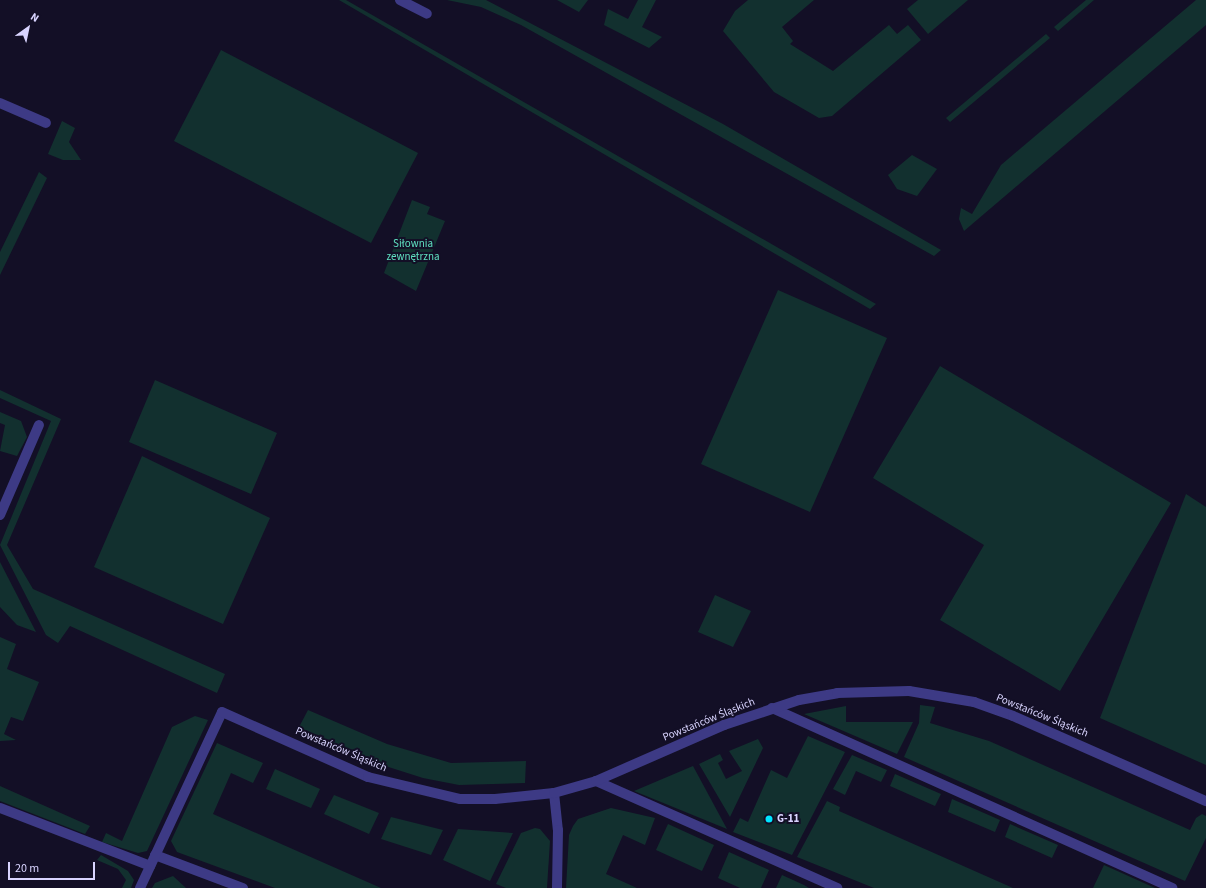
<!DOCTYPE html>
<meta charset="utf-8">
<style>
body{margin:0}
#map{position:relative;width:1206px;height:888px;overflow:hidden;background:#130f26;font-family:"Source Sans 3",sans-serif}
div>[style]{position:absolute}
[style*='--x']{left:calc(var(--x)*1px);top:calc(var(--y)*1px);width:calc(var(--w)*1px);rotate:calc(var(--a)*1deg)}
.green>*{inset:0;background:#12302f}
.minor>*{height:10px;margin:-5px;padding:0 5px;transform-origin:5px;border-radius:5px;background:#3d3a85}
.dots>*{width:11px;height:11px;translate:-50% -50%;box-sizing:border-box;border:2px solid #130f26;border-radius:50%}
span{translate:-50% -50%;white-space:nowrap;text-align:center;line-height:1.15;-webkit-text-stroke:4px #130f26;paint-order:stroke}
.park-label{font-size:11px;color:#5fe0c0}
.street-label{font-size:11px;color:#d9d4ff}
.poi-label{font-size:11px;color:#d9d4ff;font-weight:700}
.left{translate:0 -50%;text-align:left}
.north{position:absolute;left:8px;top:8px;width:40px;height:40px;-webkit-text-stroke:3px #130f26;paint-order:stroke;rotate:33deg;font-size:11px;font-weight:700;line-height:16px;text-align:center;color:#d9d4ff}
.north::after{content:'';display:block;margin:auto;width:14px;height:18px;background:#d9d4ff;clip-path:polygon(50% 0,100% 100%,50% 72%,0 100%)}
.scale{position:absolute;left:8px;top:862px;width:87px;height:18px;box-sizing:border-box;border:2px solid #d9d4ff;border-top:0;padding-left:5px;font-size:12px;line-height:14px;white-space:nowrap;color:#d9d4ff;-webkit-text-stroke:3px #130f26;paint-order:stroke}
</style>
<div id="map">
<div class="green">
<i style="clip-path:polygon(339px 0,346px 0,876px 304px,870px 309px)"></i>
<i style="clip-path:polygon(447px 0,486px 0,723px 124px,941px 250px,934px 256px,521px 25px,481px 7px)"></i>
<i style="clip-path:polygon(557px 0,588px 0,579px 12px)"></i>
<i style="clip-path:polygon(638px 0,656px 0,642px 27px,662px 37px,649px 48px,604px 25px,608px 9px,628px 19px)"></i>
<i style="clip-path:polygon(748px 0,814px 0,782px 27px,793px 41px,790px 44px,833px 71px,889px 25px,897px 34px,908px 25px,921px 40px,832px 116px,819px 118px,774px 92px,723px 31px,735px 11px)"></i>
<i style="clip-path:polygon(918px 0,968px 0,928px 34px,907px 9px)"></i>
<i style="clip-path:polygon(1086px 0,1094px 0,1058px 31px,1054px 27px)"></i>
<i style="clip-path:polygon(1196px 0,1206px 0,1206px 25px,964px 231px,959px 219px,961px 208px,972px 214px,1001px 165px)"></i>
<i style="clip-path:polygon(1046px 34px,1050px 38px,950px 122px,946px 118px)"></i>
<i style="clip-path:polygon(221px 50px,418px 153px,371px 243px,174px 141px)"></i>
<i style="clip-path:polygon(62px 121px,75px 128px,69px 142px,81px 160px,63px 160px,48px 154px)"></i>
<i style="clip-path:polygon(912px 155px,937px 169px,917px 196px,897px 189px,888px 175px)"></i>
<i style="clip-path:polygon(39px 172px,47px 178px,0 275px,0 252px)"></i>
<i style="clip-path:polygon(412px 200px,430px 207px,427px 214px,445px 221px,416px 291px,384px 273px)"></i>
<i style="clip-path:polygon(778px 290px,887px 338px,810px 512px,701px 464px)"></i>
<i style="clip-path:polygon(940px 366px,1171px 503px,1060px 691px,940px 620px,984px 545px,873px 478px)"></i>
<i style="clip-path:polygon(155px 380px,277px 433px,251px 494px,129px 442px)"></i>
<i style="clip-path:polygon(0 390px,61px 419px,7px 545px,33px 589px,225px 674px,217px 693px,70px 626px,58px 643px,46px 635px,0 545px,51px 421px,0 398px)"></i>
<i style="clip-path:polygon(0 412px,21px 421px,27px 437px,17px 456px,0 451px,5px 425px,0 423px)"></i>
<i style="clip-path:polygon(142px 456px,270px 518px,223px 624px,94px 567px)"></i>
<i style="clip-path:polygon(1186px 494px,1206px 507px,1206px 765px,1100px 718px)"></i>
<i style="clip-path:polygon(0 562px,36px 632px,17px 625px,0 607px)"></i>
<i style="clip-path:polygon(715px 595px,751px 611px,733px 647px,698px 632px)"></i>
<i style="clip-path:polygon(0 637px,16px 644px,7px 669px,39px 682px,23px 721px,11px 717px,4px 734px,16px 740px,0 741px)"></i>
<i style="clip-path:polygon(920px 705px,935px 707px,930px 723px,989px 741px,1190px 830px,1196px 818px,1202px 814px,1206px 816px,1206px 838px,1185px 881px,904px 757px,919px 723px)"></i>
<i style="clip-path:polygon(846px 706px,846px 722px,913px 722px,897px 754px,804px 714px)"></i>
<i style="clip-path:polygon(308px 710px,387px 744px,451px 763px,526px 761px,525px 783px,459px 785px,423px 778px,376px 763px,298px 729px)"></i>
<i style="clip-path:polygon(195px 716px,208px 720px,147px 851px,138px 853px,102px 842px,106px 833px,122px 841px,172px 727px)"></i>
<i style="clip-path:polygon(808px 736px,845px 752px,792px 855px,733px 832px,740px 818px,748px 822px,771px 770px,787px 778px)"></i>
<i style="clip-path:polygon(758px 739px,763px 748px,730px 817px,699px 764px,720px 754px,723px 760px,718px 763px,726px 779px,742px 771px,729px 751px)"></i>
<i style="clip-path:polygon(217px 743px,263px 763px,253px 783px,231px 773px,213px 814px,381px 888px,275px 888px,177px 852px,171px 841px)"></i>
<i style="clip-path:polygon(852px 755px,887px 770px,881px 782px,856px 771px,845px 795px,833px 789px)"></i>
<i style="clip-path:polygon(693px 766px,727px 829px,634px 791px)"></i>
<i style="clip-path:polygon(275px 769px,320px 789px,311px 808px,266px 789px)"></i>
<i style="clip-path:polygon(895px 774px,941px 794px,935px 806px,890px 786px)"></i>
<i style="clip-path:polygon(0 786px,90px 826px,85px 834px,0 801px)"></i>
<i style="clip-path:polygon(334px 795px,379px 813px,369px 834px,324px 814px)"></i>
<i style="clip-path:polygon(952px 799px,1000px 820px,995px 832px,948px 812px)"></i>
<i style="clip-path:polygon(827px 801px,840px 807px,839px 811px,1013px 888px,874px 888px,797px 857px)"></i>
<i style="clip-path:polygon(611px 808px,655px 818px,645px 845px,623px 835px,606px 874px,637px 888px,566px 888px,569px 835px,573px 826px,578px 819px)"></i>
<i style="clip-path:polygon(391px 817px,443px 830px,431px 855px,381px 839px)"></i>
<i style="clip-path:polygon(668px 824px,714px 845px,702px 871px,656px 850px)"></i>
<i style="clip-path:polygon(1010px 824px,1058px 845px,1052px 858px,1005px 837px)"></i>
<i style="clip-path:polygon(535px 828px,540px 829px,550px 841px,547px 888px,506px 888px,496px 884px,521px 833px)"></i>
<i style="clip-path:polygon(458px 829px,513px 833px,490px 881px,443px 860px)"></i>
<i style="clip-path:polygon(729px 852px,769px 870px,761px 888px,740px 888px,718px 878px)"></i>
<i style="clip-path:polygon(101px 855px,128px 871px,134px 880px,131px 888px,122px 888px,126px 880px,118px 869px,97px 860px)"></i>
<i style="clip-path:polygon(1104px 865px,1155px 888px,1093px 888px)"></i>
<i style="clip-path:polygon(782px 875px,804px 885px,809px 888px,776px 888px)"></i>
<i style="clip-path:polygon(173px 876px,186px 888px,152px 888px,155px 883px)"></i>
</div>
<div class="minor">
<i style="--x:400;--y:0;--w:30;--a:27"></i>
<i style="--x:0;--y:103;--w:50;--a:23.5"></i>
<i style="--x:0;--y:515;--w:98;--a:-66.6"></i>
<i style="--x:772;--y:708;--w:439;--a:24.2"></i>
<i style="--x:596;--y:781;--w:264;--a:23.9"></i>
<i style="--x:554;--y:793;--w:37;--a:84"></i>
<i style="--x:558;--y:830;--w:58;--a:91"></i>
<i style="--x:0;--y:808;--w:161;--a:21.1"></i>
<i style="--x:155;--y:855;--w:94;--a:20.6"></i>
<i style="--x:140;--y:888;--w:194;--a:-65"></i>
<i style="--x:222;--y:712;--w:160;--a:24"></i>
<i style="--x:368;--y:777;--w:95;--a:13.4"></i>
<i style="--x:460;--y:799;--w:35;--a:0"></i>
<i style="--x:495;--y:799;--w:59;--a:-5.8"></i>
<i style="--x:554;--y:793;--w:44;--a:-15.9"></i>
<i style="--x:596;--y:781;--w:140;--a:-23.6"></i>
<i style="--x:724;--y:725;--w:79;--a:-18.4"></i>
<i style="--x:799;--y:700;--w:39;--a:-10"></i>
<i style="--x:837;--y:693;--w:72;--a:-1.6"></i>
<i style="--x:909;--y:691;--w:66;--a:9.6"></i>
<i style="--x:974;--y:702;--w:41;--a:19.7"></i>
<i style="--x:1013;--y:716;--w:211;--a:23.8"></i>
</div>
<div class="dots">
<i style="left:769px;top:819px;background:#00e5ff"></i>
</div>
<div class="park-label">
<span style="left:413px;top:251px">Siłownia<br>zewnętrzna</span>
</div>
<div class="street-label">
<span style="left:1042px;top:716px;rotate:22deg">Powstańców Śląskich</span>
<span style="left:709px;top:720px;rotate:-22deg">Powstańców Śląskich</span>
<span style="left:341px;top:750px;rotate:23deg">Powstańców Śląskich</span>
</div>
<div class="poi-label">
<span class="left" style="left:777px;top:819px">G-11</span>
</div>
<div class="north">N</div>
<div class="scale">20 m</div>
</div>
